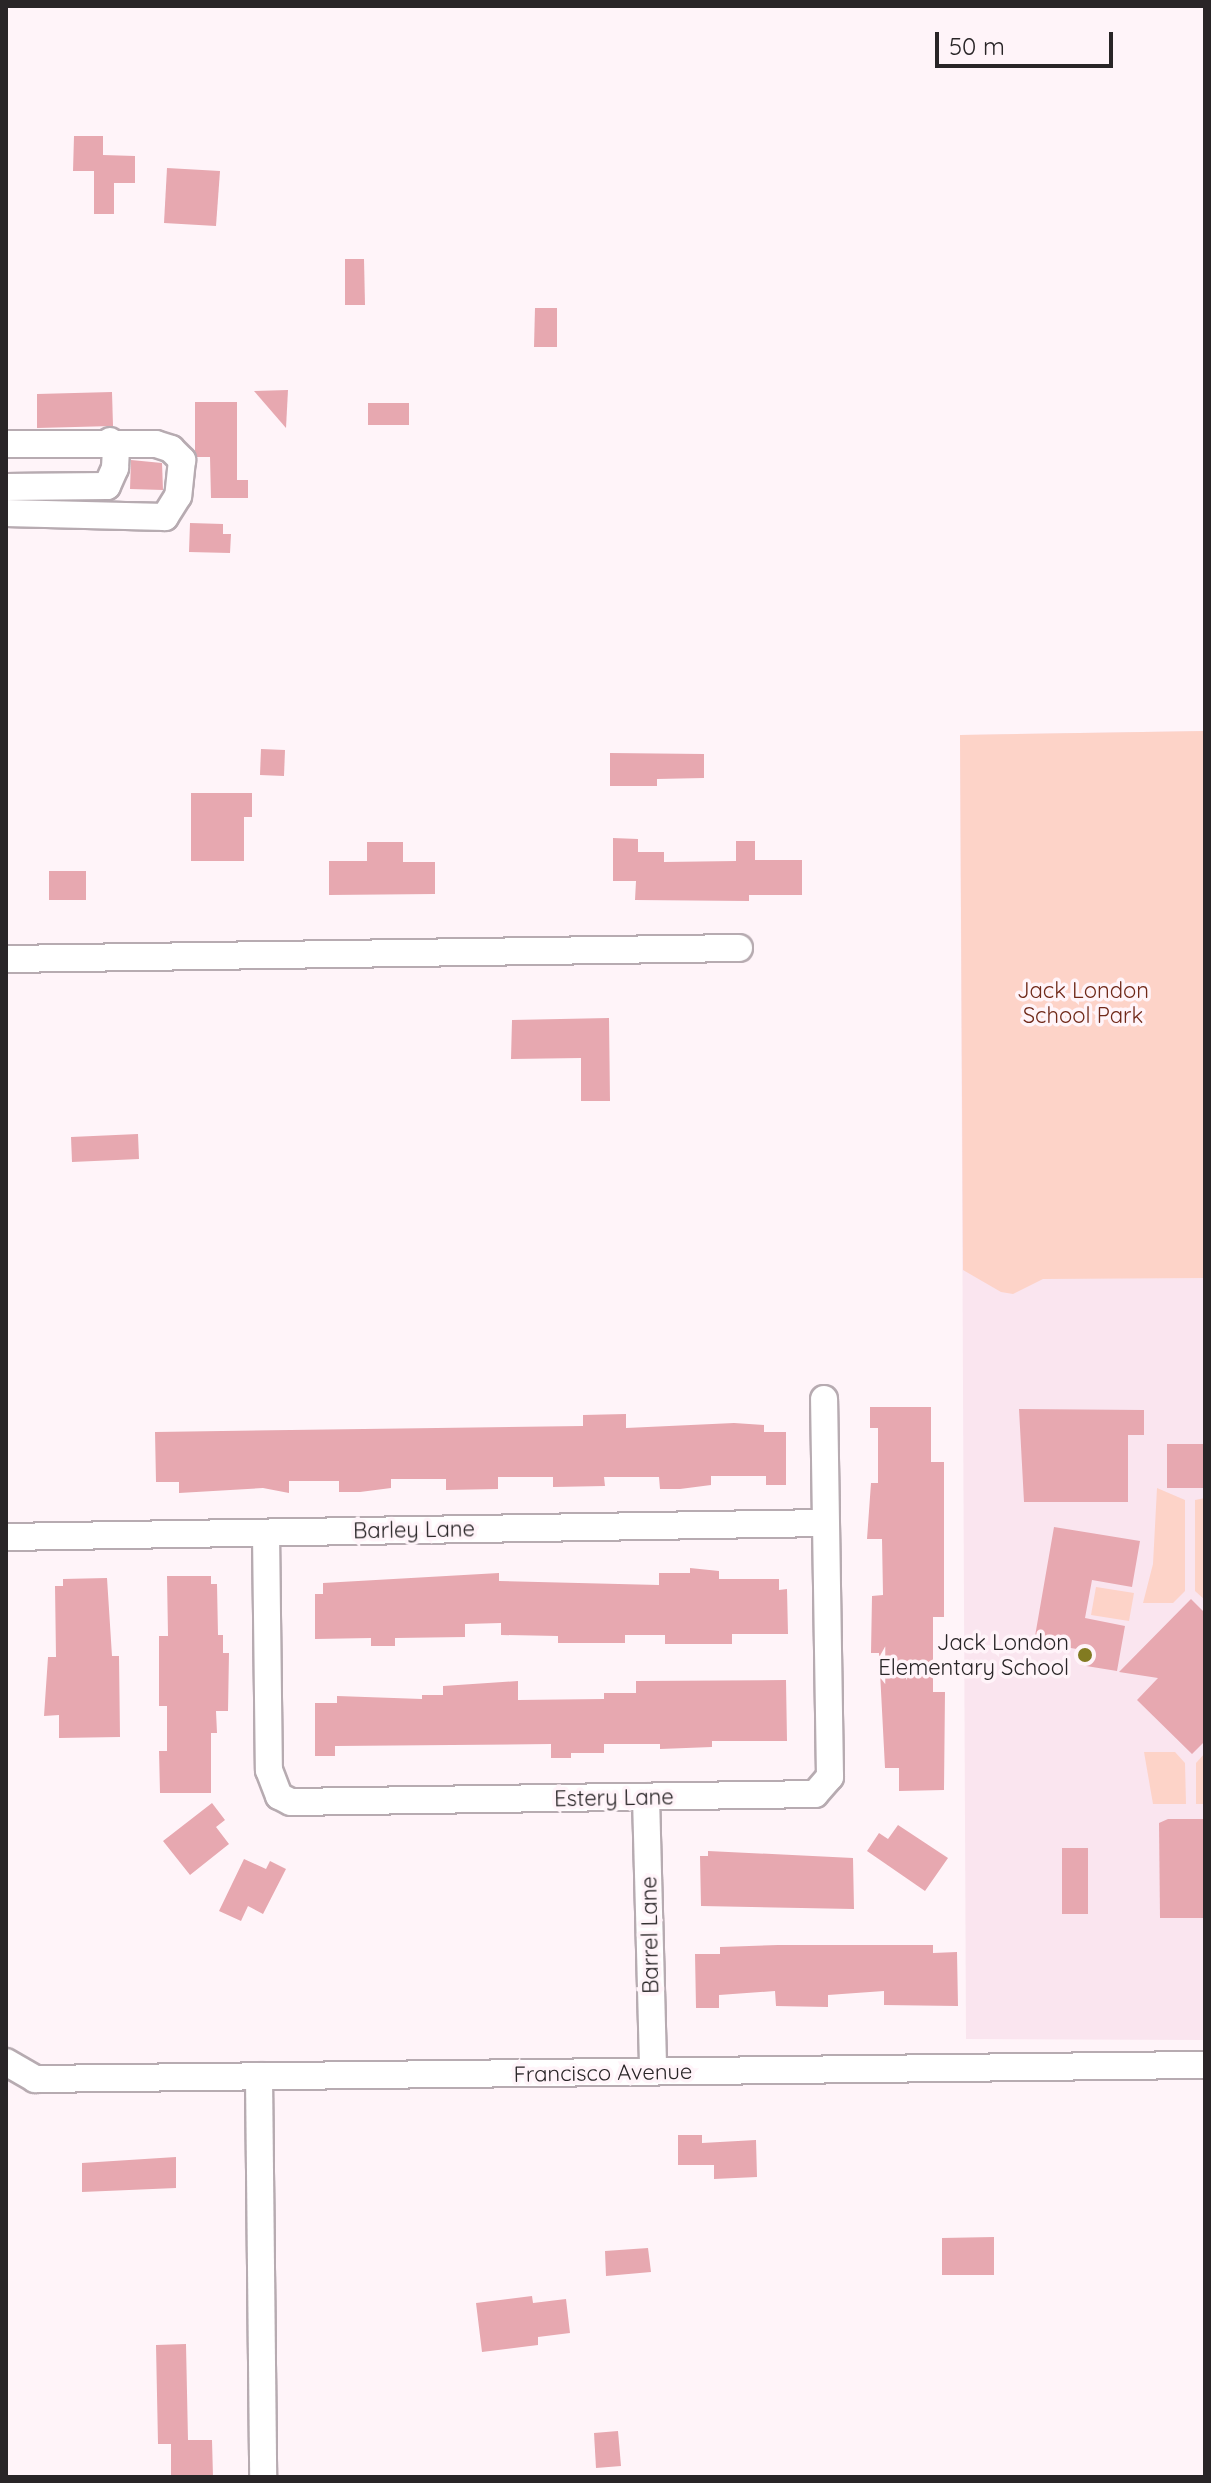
<!DOCTYPE html>
<style>
body{margin:0}
#map{position:relative;width:1211px;height:2483px;overflow:hidden;background:#fff4f9;font-family:Quicksand,sans-serif}
div>[style]{position:absolute}
[style*='--x']{left:calc(var(--x)*1px);top:calc(var(--y)*1px);width:calc(var(--w)*1px);rotate:calc(var(--a)*1deg)}
.built>*{inset:0;background:#fae5ef}
.green>*{inset:0;background:#fdd3c8}
.building>*{inset:0;background:#e7a8b0}
.roads{filter:drop-shadow(2px 0 #b7abb1) drop-shadow(-2px 0 #b7abb1) drop-shadow(0 2px #b7abb1) drop-shadow(0 -2px #b7abb1)}
.minor>*{height:26px;margin:-13px;padding:0 13px;transform-origin:13px;border-radius:13px;background:#fff}
.dots>*{width:22px;height:22px;translate:-50% -50%;box-sizing:border-box;border:4px solid #fff4f9;border-radius:50%}
span{translate:-50% -50%;white-space:nowrap;text-align:center;line-height:1.15;-webkit-text-stroke:7px #fff4f9;paint-order:stroke}
.park-label{font-size:22px;color:#702919}
.street-label{font-size:22px;color:#292527}
.poi-label{font-size:22px;color:#292527}
.right{translate:-100% -50%;text-align:right}
.frame{position:absolute;inset:0;border:8px solid #292527;pointer-events:none}
.scale{position:absolute;left:935px;top:32px;width:178px;height:36px;box-sizing:border-box;border:4px solid #292527;border-top:0;padding-left:10px;font-size:24px;line-height:28px;white-space:nowrap;color:#292527;-webkit-text-stroke:6px #fff4f9;paint-order:stroke}
</style>
<div id="map">
<div class="built">
<i style="clip-path:polygon(1205px 731px,1205px 2040px,966px 2039px,960px 735px)"></i>
</div>
<div class="green">
<i style="clip-path:polygon(1205px 731px,1205px 1278px,1043px 1279px,1013px 1294px,1001px 1292px,963px 1270px,960px 735px)"></i>
<i style="clip-path:polygon(1157px 1488px,1185px 1500px,1185px 1591px,1173px 1603px,1143px 1603px,1153px 1564px)"></i>
<i style="clip-path:polygon(1205px 1498px,1205px 1600px,1195px 1591px,1195px 1500px)"></i>
<i style="clip-path:polygon(1096px 1587px,1134px 1593px,1129px 1621px,1091px 1615px)"></i>
<i style="clip-path:polygon(1175px 1752px,1185px 1763px,1186px 1804px,1153px 1804px,1144px 1752px)"></i>
<i style="clip-path:polygon(1205px 1753px,1205px 1804px,1196px 1804px,1196px 1763px)"></i>
</div>
<div class="building">
<i style="clip-path:polygon(74px 136px,103px 136px,103px 155px,135px 156px,135px 183px,114px 183px,114px 214px,94px 214px,94px 171px,73px 171px)"></i>
<i style="clip-path:polygon(167px 168px,220px 171px,216px 226px,164px 223px)"></i>
<i style="clip-path:polygon(345px 259px,364px 259px,365px 305px,345px 305px)"></i>
<i style="clip-path:polygon(535px 308px,557px 308px,557px 347px,534px 347px)"></i>
<i style="clip-path:polygon(288px 390px,286px 428px,254px 391px)"></i>
<i style="clip-path:polygon(112px 392px,113px 426px,37px 428px,37px 394px)"></i>
<i style="clip-path:polygon(195px 402px,237px 402px,237px 480px,248px 480px,248px 498px,211px 498px,210px 457px,197px 457px,195px 451px)"></i>
<i style="clip-path:polygon(368px 403px,409px 403px,409px 425px,368px 425px)"></i>
<i style="clip-path:polygon(131px 460px,162px 463px,163px 490px,130px 489px)"></i>
<i style="clip-path:polygon(190px 523px,223px 524px,223px 534px,231px 534px,230px 553px,189px 552px)"></i>
<i style="clip-path:polygon(261px 749px,285px 750px,284px 776px,260px 775px)"></i>
<i style="clip-path:polygon(610px 753px,704px 754px,704px 778px,657px 779px,657px 786px,610px 786px)"></i>
<i style="clip-path:polygon(191px 793px,252px 793px,252px 817px,244px 817px,244px 861px,191px 861px)"></i>
<i style="clip-path:polygon(613px 838px,638px 839px,638px 852px,664px 852px,664px 862px,736px 861px,736px 841px,755px 841px,755px 860px,802px 860px,802px 895px,749px 895px,749px 901px,635px 900px,636px 881px,613px 881px)"></i>
<i style="clip-path:polygon(367px 842px,403px 842px,403px 862px,435px 862px,435px 894px,329px 895px,329px 861px,367px 861px)"></i>
<i style="clip-path:polygon(49px 871px,86px 871px,86px 900px,49px 900px)"></i>
<i style="clip-path:polygon(609px 1018px,610px 1101px,581px 1101px,581px 1058px,511px 1059px,512px 1020px)"></i>
<i style="clip-path:polygon(138px 1134px,139px 1159px,72px 1162px,71px 1137px)"></i>
<i style="clip-path:polygon(870px 1407px,931px 1407px,931px 1462px,944px 1462px,944px 1617px,933px 1617px,933px 1692px,945px 1692px,944px 1790px,899px 1791px,899px 1768px,885px 1768px,879px 1653px,871px 1653px,872px 1596px,883px 1595px,882px 1539px,867px 1539px,871px 1483px,878px 1483px,878px 1428px,870px 1428px)"></i>
<i style="clip-path:polygon(1019px 1409px,1144px 1410px,1144px 1435px,1128px 1435px,1128px 1502px,1024px 1502px)"></i>
<i style="clip-path:polygon(626px 1414px,626px 1428px,734px 1423px,764px 1425px,764px 1432px,786px 1432px,786px 1485px,766px 1485px,766px 1476px,711px 1476px,711px 1485px,680px 1489px,660px 1489px,659px 1477px,604px 1477px,605px 1486px,553px 1487px,553px 1477px,498px 1477px,498px 1489px,446px 1490px,446px 1479px,391px 1479px,391px 1488px,360px 1492px,339px 1492px,339px 1481px,289px 1481px,289px 1493px,263px 1488px,179px 1493px,179px 1482px,156px 1482px,155px 1432px,583px 1426px,583px 1415px)"></i>
<i style="clip-path:polygon(1167px 1444px,1205px 1444px,1205px 1488px,1167px 1488px)"></i>
<i style="clip-path:polygon(1054px 1527px,1140px 1541px,1132px 1587px,1092px 1580px,1085px 1618px,1125px 1626px,1117px 1671px,1080px 1665px,1083px 1650px,1034px 1642px)"></i>
<i style="clip-path:polygon(690px 1568px,719px 1571px,719px 1579px,779px 1579px,779px 1590px,787px 1589px,788px 1634px,732px 1634px,732px 1644px,665px 1644px,665px 1635px,625px 1635px,625px 1643px,558px 1643px,558px 1636px,501px 1635px,501px 1623px,465px 1624px,465px 1637px,395px 1638px,395px 1646px,371px 1646px,371px 1638px,315px 1639px,315px 1594px,323px 1594px,323px 1583px,499px 1573px,499px 1581px,659px 1585px,659px 1573px,690px 1573px)"></i>
<i style="clip-path:polygon(167px 1576px,211px 1576px,211px 1584px,217px 1584px,218px 1635px,223px 1635px,223px 1653px,229px 1653px,228px 1711px,216px 1711px,217px 1733px,211px 1733px,211px 1793px,160px 1793px,159px 1751px,167px 1751px,167px 1706px,159px 1706px,159px 1636px,168px 1636px)"></i>
<i style="clip-path:polygon(107px 1578px,112px 1656px,119px 1656px,120px 1737px,59px 1738px,59px 1715px,44px 1716px,48px 1657px,56px 1657px,55px 1586px,63px 1586px,63px 1579px)"></i>
<i style="clip-path:polygon(1191px 1599px,1205px 1613px,1205px 1741px,1192px 1754px,1137px 1700px,1158px 1678px,1119px 1672px)"></i>
<i style="clip-path:polygon(786px 1680px,787px 1741px,712px 1741px,712px 1747px,660px 1749px,660px 1744px,604px 1744px,604px 1753px,571px 1753px,571px 1758px,551px 1758px,551px 1744px,335px 1746px,335px 1756px,315px 1756px,315px 1703px,337px 1703px,337px 1696px,422px 1699px,422px 1695px,443px 1695px,443px 1686px,518px 1681px,518px 1700px,604px 1699px,604px 1693px,636px 1693px,636px 1681px)"></i>
<i style="clip-path:polygon(212px 1803px,225px 1820px,216px 1827px,229px 1844px,190px 1875px,163px 1841px)"></i>
<i style="clip-path:polygon(1168px 1819px,1205px 1819px,1205px 1918px,1160px 1918px,1159px 1823px)"></i>
<i style="clip-path:polygon(898px 1825px,948px 1858px,925px 1891px,867px 1851px,879px 1833px,888px 1839px)"></i>
<i style="clip-path:polygon(1062px 1848px,1088px 1848px,1088px 1914px,1062px 1914px)"></i>
<i style="clip-path:polygon(708px 1851px,853px 1858px,854px 1909px,701px 1906px,700px 1856px,708px 1856px)"></i>
<i style="clip-path:polygon(244px 1859px,266px 1869px,270px 1861px,286px 1869px,263px 1914px,248px 1906px,241px 1921px,219px 1911px)"></i>
<i style="clip-path:polygon(778px 1945px,933px 1945px,933px 1953px,957px 1952px,958px 2006px,884px 2005px,884px 1991px,828px 1995px,828px 2007px,776px 2006px,775px 1991px,719px 1995px,719px 2008px,696px 2008px,695px 1954px,720px 1954px,720px 1947px)"></i>
<i style="clip-path:polygon(678px 2135px,702px 2135px,702px 2143px,756px 2140px,757px 2177px,714px 2179px,714px 2165px,678px 2165px)"></i>
<i style="clip-path:polygon(176px 2157px,176px 2188px,82px 2192px,82px 2163px)"></i>
<i style="clip-path:polygon(994px 2237px,994px 2275px,942px 2275px,942px 2238px)"></i>
<i style="clip-path:polygon(648px 2248px,651px 2272px,606px 2276px,605px 2251px)"></i>
<i style="clip-path:polygon(532px 2296px,533px 2303px,566px 2299px,570px 2333px,538px 2337px,538px 2345px,482px 2352px,476px 2303px)"></i>
<i style="clip-path:polygon(186px 2344px,188px 2440px,212px 2440px,213px 2477px,171px 2477px,171px 2444px,158px 2444px,156px 2345px)"></i>
<i style="clip-path:polygon(618px 2431px,621px 2466px,596px 2468px,594px 2433px)"></i>
</div>
<div class="roads">
<div class="minor">
<i style="--x:6;--y:444;--w:150;--a:0"></i>
<i style="--x:156;--y:444;--w:16;--a:18"></i>
<i style="--x:171;--y:449;--w:16;--a:45"></i>
<i style="--x:182;--y:460;--w:36;--a:96"></i>
<i style="--x:178;--y:496;--w:25;--a:122"></i>
<i style="--x:165;--y:517;--w:159;--a:-178.6"></i>
<i style="--x:6;--y:487;--w:101;--a:-0.6"></i>
<i style="--x:107;--y:486;--w:20;--a:-66"></i>
<i style="--x:115;--y:468;--w:19;--a:-87"></i>
<i style="--x:116;--y:449;--w:10;--a:-127"></i>
<i style="--x:6;--y:959;--w:733;--a:-0.86"></i>
<i style="--x:266;--y:1533;--w:237;--a:89.3"></i>
<i style="--x:269;--y:1770;--w:28;--a:69"></i>
<i style="--x:279;--y:1796;--w:13;--a:27"></i>
<i style="--x:291;--y:1802;--w:524;--a:-0.87"></i>
<i style="--x:815;--y:1794;--w:23;--a:-49"></i>
<i style="--x:830;--y:1777;--w:378;--a:-90.9"></i>
<i style="--x:6;--y:1537;--w:816;--a:-0.98"></i>
<i style="--x:646;--y:1797;--w:275;--a:88.5"></i>
<i style="--x:6;--y:2062;--w:34;--a:30"></i>
<i style="--x:35;--y:2079;--w:1170;--a:-0.69"></i>
<i style="--x:259;--y:2076;--w:401;--a:89.4"></i>
</div>
</div>
<div class="dots">
<i style="left:1085px;top:1655px;background:#827b21"></i>
</div>
<div class="park-label">
<span style="left:1083px;top:1003px">Jack London<br>School Park</span>
</div>
<div class="street-label">
<span style="left:414px;top:1530px;rotate:-1deg">Barley Lane</span>
<span style="left:614px;top:1798px;rotate:-1deg">Estery Lane</span>
<span style="left:650px;top:1935px;rotate:-91deg">Barrel Lane</span>
<span style="left:603px;top:2073px;rotate:-1deg">Francisco Avenue</span>
</div>
<div class="poi-label">
<span class="right" style="left:1069px;top:1655px">Jack London<br>Elementary School</span>
</div>
<div class="frame"></div>
<div class="scale">50 m</div>
</div>
